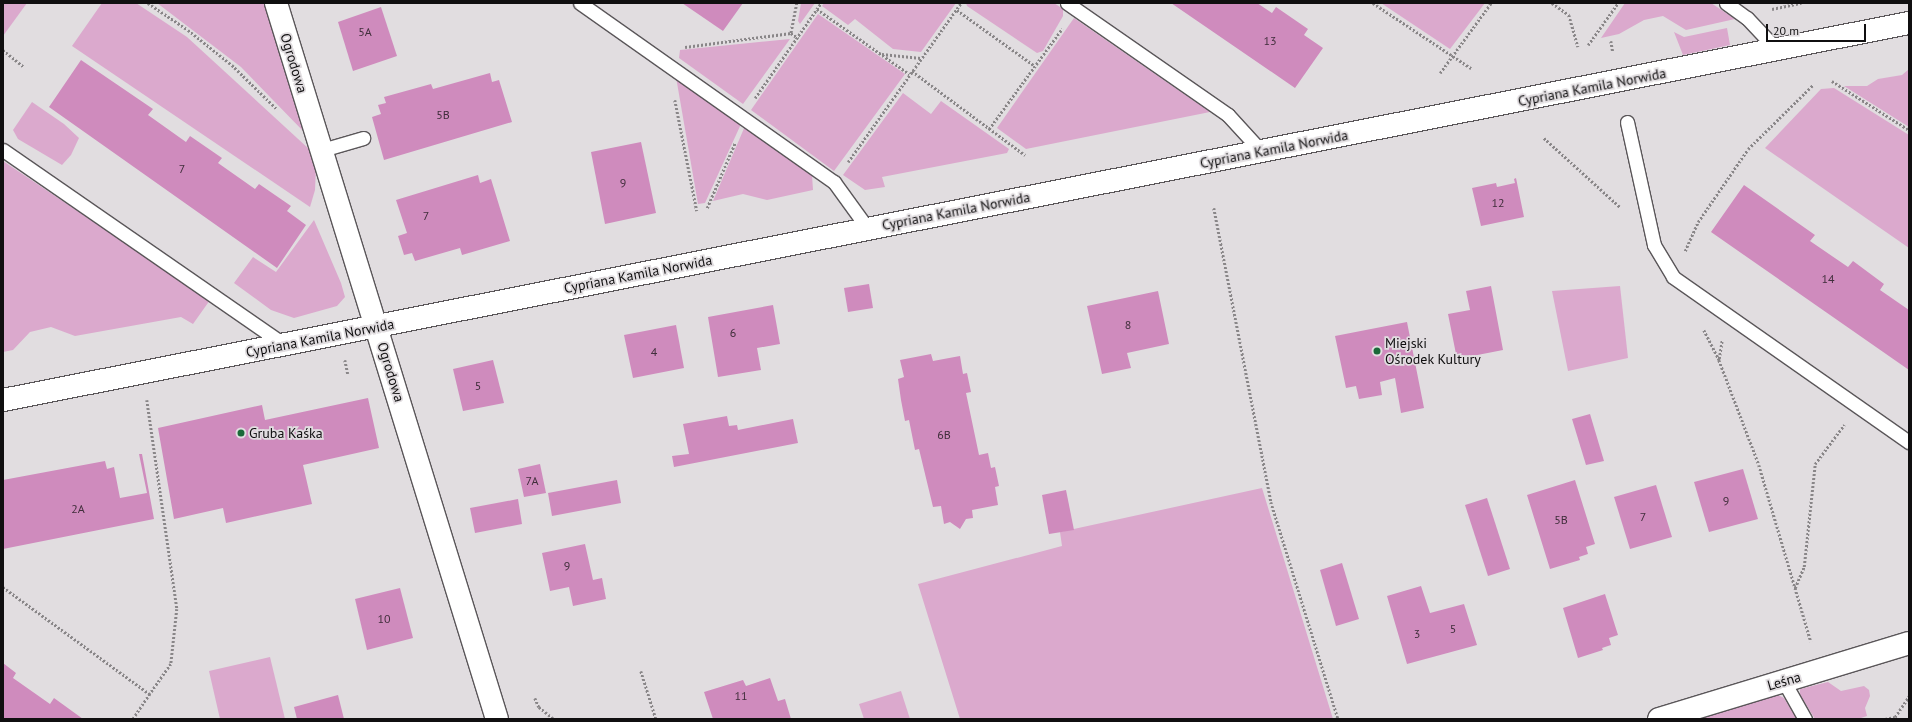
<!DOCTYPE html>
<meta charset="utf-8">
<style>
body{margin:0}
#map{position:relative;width:1912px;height:722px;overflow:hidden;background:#e1dde0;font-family:"PT Sans",sans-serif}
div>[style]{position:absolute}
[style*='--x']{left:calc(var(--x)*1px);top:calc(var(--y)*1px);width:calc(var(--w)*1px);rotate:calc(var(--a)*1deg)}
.green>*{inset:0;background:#dba9cd}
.building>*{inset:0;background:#cf8bbd}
.path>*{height:2.5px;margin-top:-1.25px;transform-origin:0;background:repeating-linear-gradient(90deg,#898688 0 2px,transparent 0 4px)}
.roads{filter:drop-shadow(1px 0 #5a5659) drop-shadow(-1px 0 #5a5659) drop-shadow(0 1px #5a5659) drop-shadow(0 -1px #5a5659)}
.lane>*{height:13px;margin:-6.5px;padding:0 6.5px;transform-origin:6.5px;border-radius:6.5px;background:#fff}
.street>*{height:22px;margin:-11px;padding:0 11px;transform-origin:11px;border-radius:11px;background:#fff}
.dots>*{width:11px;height:11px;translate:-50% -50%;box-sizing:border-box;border:2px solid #e1dde0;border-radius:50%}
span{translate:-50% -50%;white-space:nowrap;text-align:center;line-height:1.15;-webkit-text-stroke:3.5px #e1dde0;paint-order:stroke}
.number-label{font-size:12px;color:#402e3b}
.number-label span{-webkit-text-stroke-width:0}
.street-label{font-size:14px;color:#100f10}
.poi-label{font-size:14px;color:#100f10}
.left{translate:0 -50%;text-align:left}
.frame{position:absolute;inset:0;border:4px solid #100f10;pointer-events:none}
.scale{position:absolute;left:1766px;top:24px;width:100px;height:18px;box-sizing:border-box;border:2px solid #100f10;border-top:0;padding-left:5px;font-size:12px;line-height:14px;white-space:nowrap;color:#100f10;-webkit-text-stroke:3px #e1dde0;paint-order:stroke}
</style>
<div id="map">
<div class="green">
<i style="clip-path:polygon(3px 3px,27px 3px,3px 36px)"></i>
<i style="clip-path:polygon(102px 3px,136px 3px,187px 37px,309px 149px,316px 167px,315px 190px,310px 207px,72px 46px)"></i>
<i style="clip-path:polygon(157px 3px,265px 3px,305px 133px,241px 67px)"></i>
<i style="clip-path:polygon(801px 3px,815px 3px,800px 24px,798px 21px)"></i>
<i style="clip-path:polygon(824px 3px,956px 3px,921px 52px,893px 49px,855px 19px,848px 25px,822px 6px)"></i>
<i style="clip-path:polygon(966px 3px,1054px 3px,1063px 9px,1063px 16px,1043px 51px,1037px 53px,967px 6px)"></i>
<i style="clip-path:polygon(1381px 3px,1485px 3px,1450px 49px)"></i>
<i style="clip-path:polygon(1625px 3px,1711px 3px,1735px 19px,1686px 30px,1663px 16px,1644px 20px,1619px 34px,1601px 38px)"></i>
<i style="clip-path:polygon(818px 14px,905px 74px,834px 171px,751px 110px)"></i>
<i style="clip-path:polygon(1074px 18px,1210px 112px,1026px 149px,997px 128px)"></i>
<i style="clip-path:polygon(1727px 28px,1730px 45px,1683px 55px,1674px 32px,1684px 37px)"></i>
<i style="clip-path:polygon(790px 39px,743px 104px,679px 58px,680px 50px)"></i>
<i style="clip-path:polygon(1909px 69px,1909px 127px,1844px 86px,1867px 86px,1878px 79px,1902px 75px)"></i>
<i style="clip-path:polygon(676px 77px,741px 124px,705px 203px,698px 204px)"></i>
<i style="clip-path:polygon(1834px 88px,1909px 135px,1909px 248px,1765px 148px,1821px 89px)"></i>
<i style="clip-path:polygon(903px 93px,931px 114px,941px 101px,1009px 149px,1007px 153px,882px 177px,885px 187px,865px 190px,843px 175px)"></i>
<i style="clip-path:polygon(32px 102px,64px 124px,79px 138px,71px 155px,62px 165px,18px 139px,13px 130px)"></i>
<i style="clip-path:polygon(745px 126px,812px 175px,813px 190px,767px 200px,743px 194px,713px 201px)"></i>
<i style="clip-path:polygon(3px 161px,210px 300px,193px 324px,181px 317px,75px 336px,51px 327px,30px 332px,13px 350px,3px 352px)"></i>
<i style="clip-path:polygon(314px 220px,341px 283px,345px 297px,337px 306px,294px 318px,271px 310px,234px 283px,253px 257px,276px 272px)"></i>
<i style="clip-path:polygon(1620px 286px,1628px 358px,1568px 371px,1552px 291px)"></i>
<i style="clip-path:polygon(1262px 488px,1333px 719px,960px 719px,918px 584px,1062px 546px,1060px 532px)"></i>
<i style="clip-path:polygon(270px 657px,285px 719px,220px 719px,209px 671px)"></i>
<i style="clip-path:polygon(1828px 682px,1841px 691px,1864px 686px,1869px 690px,1870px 696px,1865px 708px,1867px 716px,1858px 719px,1815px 719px,1800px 695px,1800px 689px)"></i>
<i style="clip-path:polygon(901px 691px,910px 719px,864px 719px,859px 704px)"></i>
<i style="clip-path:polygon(1776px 694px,1784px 698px,1797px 719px,1693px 719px)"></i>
</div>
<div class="building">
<i style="clip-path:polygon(682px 3px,743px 3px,723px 31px)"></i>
<i style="clip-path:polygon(1171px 3px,1257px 3px,1272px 13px,1276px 7px,1308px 29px,1304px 35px,1323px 48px,1295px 88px)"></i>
<i style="clip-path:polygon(381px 7px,397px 56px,353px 71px,338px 22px)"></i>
<i style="clip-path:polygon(81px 60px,153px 109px,148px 115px,186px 142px,190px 136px,222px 158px,218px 163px,255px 189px,259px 184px,291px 206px,287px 211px,306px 225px,277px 268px,49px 107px)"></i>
<i style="clip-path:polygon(490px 73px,492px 82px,499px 80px,512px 122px,384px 160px,372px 117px,381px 114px,378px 105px,386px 103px,384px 97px,431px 84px,433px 89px)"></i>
<i style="clip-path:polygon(641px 142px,656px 213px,605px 224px,591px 152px)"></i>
<i style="clip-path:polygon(478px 175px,480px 183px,491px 179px,510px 241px,462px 255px,460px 248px,415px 261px,412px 253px,404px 255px,398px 236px,407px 233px,396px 200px)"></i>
<i style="clip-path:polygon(1516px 178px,1524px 217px,1481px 226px,1472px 188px,1496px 183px,1497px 187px,1515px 183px,1514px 179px)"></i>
<i style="clip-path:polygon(1744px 185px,1815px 235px,1810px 241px,1848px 267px,1853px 261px,1884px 284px,1880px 290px,1909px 310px,1909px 370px,1711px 232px)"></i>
<i style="clip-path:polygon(869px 284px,873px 308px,848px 312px,844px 288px)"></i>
<i style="clip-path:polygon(1491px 286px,1503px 350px,1457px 359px,1448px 314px,1470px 310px,1466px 291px)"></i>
<i style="clip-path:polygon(1158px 291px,1169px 344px,1127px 353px,1131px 368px,1102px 374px,1087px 306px)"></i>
<i style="clip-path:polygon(773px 305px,780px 344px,757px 348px,761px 370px,718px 377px,708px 317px)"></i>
<i style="clip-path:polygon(1407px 322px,1424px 408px,1401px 413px,1395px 378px,1380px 382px,1382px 395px,1359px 399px,1356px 386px,1346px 388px,1335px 336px)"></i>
<i style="clip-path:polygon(676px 325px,684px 368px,633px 378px,624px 335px)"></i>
<i style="clip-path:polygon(931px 354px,933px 361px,960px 356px,963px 374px,967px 373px,971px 392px,966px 393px,979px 455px,988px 453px,991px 468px,995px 467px,999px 486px,995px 487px,998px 505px,972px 510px,973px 518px,966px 519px,960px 529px,950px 522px,944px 524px,941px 506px,933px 507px,919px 449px,915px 450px,909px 420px,905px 421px,901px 400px,898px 379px,904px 377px,900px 360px)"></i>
<i style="clip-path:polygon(493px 360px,504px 403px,463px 411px,453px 369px)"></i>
<i style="clip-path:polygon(368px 398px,379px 448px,303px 465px,312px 504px,226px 523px,223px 508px,174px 519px,158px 428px,262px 405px,265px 420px)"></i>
<i style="clip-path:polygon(1590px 414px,1604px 461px,1586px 465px,1572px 419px)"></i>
<i style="clip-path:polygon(727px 416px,729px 426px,737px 425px,738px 430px,793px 419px,798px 443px,674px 467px,672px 456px,689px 454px,683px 424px)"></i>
<i style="clip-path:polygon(139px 454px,142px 454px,154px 519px,3px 549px,3px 480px,105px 461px,107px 469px,114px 467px,120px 498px,147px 493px)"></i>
<i style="clip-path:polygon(540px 464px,546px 493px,524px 497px,518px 469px)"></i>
<i style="clip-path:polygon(1743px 469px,1758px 519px,1709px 532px,1694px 482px)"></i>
<i style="clip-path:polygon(617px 480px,621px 503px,552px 516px,548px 493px)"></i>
<i style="clip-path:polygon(1575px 480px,1595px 544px,1586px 547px,1588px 554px,1579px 557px,1580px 560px,1550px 569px,1527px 495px)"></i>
<i style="clip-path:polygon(1656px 485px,1672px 537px,1630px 549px,1614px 497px)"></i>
<i style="clip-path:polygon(1066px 490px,1074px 530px,1049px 534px,1042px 495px)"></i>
<i style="clip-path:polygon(1487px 498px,1510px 569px,1488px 576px,1465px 505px)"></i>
<i style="clip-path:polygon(518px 499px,522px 524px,475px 533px,470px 508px)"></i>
<i style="clip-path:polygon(585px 544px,593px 580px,602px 578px,606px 599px,573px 606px,569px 587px,550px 591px,542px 553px)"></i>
<i style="clip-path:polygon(1342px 563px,1359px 619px,1336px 626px,1320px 570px)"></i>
<i style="clip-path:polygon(1421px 586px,1430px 613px,1464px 604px,1477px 645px,1407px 664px,1387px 596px)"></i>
<i style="clip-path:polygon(400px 588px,413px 638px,367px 650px,355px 599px)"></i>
<i style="clip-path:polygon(1605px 594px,1618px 635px,1609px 638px,1611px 645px,1602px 648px,1603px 650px,1578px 658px,1563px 608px)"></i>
<i style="clip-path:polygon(3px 663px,16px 673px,13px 678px,50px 704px,54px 698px,83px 719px,3px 719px)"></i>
<i style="clip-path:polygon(770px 678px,778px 701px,785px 699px,791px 719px,713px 719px,704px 692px,743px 680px,746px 686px)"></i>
<i style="clip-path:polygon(338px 695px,344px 719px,297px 719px,294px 707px)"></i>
</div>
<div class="path">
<i style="--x:148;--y:3;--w:48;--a:34"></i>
<i style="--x:188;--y:30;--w:56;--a:38.5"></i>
<i style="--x:232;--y:65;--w:63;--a:44.4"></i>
<i style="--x:797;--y:3;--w:31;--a:101"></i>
<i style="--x:791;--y:33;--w:9;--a:36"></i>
<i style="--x:1373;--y:3;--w:118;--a:33.6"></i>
<i style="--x:1552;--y:3;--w:21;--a:35"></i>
<i style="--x:1569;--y:15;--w:33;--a:74"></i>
<i style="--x:817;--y:9;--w:113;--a:35.2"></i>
<i style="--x:1772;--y:9;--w:30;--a:-12"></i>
<i style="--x:957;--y:10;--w:96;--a:35.7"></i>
<i style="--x:1611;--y:41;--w:11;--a:80"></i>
<i style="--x:1588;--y:45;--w:52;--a:-54.5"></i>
<i style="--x:685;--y:47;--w:107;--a:-7.5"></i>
<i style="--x:3;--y:50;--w:27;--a:39"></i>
<i style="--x:882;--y:54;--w:39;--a:6"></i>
<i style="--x:912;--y:71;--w:141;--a:36.6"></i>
<i style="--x:1440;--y:73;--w:87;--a:-53.9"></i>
<i style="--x:1832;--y:81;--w:91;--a:32.5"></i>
<i style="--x:755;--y:98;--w:116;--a:-55.2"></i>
<i style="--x:675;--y:100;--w:113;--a:78.8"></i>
<i style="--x:989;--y:129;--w:124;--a:-53.9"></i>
<i style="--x:1544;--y:138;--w:103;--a:42.2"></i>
<i style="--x:848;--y:162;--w:195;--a:-54.6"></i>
<i style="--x:707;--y:208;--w:71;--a:-66.7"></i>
<i style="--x:1214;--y:208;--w:299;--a:79"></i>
<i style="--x:1271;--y:502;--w:227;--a:72.8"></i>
<i style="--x:1685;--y:251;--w:32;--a:-66"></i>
<i style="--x:1698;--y:222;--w:88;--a:-55.6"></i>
<i style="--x:1748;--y:149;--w:91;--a:-44.6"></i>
<i style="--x:1704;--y:330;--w:34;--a:63"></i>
<i style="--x:1719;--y:360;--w:112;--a:69.1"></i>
<i style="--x:1759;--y:465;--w:184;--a:73.6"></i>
<i style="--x:1719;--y:359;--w:19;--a:-81"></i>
<i style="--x:345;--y:360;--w:14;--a:78"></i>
<i style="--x:147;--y:400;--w:211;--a:81.8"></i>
<i style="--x:177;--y:609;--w:55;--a:96.2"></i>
<i style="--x:171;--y:664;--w:37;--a:125"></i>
<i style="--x:3;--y:587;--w:182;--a:36.1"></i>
<i style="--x:150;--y:694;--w:30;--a:124"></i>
<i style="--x:1795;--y:588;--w:23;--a:-67"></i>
<i style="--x:1804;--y:567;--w:104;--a:-83.9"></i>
<i style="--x:1815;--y:464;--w:49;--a:-53.4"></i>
<i style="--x:641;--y:671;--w:50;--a:72.6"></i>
<i style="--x:535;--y:698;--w:10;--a:66"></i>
<i style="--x:539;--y:707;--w:19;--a:39"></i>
<i style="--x:1885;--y:719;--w:10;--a:-11"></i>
<i style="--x:1895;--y:717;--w:25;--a:-56"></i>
</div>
<div class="roads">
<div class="lane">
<i style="--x:580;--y:3;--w:311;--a:35.2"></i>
<i style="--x:834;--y:182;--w:58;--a:54.1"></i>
<i style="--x:1067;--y:3;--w:196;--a:34.8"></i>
<i style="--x:1228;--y:115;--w:49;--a:47.5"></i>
<i style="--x:1726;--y:3;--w:26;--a:36"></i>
<i style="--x:1747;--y:18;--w:45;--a:46.8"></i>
<i style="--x:1627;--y:122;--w:126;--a:77.6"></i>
<i style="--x:1654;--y:245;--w:37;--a:59"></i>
<i style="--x:1673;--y:277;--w:288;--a:35"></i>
<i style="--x:3;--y:150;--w:343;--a:34.7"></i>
<i style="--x:322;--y:150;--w:43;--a:-16.3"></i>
<i style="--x:1783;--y:680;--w:45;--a:60.6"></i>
</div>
<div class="street">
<i style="--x:276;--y:3;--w:749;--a:72.85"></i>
<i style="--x:3;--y:400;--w:1943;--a:-11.19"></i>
<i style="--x:1659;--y:719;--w:261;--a:-16.9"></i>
</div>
</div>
<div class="dots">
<i style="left:1377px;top:351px;background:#1a6939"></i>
<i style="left:241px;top:433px;background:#1a6939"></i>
</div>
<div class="number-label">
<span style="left:365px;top:32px">5A</span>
<span style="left:1270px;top:41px">13</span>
<span style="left:443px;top:115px">5B</span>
<span style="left:182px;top:169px">7</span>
<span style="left:623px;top:183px">9</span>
<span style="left:1498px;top:203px">12</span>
<span style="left:426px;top:216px">7</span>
<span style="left:1828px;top:279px">14</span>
<span style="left:1128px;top:325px">8</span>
<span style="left:733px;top:333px">6</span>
<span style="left:654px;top:352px">4</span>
<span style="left:478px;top:386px">5</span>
<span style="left:944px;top:435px">6B</span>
<span style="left:532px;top:481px">7A</span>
<span style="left:1726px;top:501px">9</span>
<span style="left:78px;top:509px">2A</span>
<span style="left:1643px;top:517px">7</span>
<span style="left:1561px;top:520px">5B</span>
<span style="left:567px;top:566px">9</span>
<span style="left:384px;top:619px">10</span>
<span style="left:1453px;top:629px">5</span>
<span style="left:1417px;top:634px">3</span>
<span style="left:741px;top:696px">11</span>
</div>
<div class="street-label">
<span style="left:294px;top:63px;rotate:73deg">Ogrodowa</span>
<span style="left:1592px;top:87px;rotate:-11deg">Cypriana Kamila Norwida</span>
<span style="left:1274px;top:149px;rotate:-11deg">Cypriana Kamila Norwida</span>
<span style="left:956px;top:211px;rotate:-11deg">Cypriana Kamila Norwida</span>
<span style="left:638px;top:274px;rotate:-11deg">Cypriana Kamila Norwida</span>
<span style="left:320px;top:338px;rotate:-11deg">Cypriana Kamila Norwida</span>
<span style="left:391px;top:372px;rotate:73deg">Ogrodowa</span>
<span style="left:1784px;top:681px;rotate:-16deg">Leśna</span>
</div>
<div class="poi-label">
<span class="left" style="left:1385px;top:351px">Miejski<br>Ośrodek Kultury</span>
<span class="left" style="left:249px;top:433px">Gruba Kaśka</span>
</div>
<div class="frame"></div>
<div class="scale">20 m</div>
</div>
